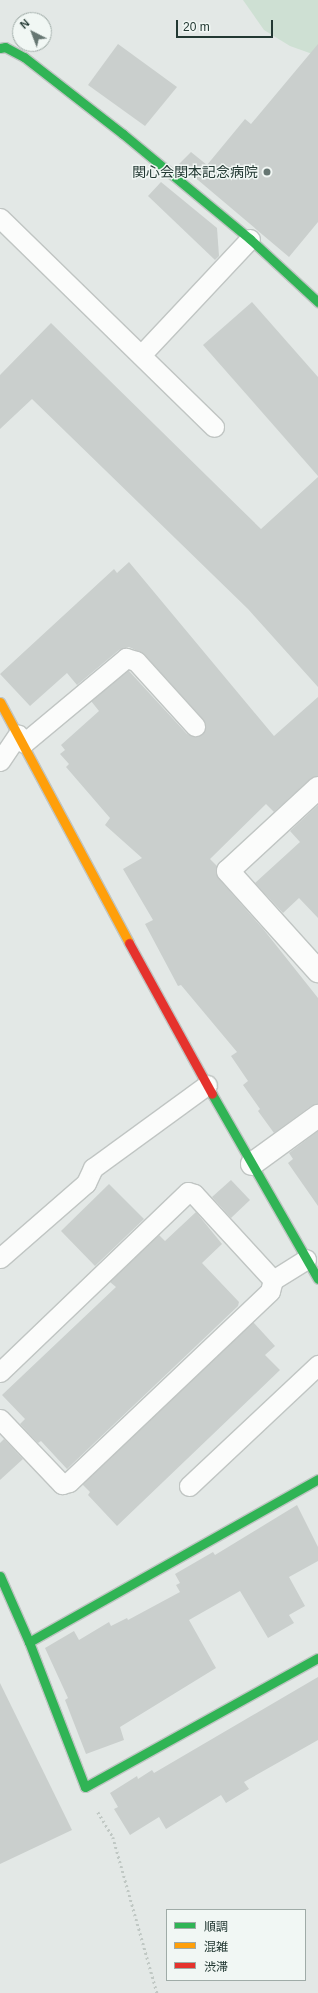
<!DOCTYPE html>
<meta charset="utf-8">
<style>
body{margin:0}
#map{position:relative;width:318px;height:1993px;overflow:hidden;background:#e3e8e6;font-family:Arial,"Noto Sans JP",sans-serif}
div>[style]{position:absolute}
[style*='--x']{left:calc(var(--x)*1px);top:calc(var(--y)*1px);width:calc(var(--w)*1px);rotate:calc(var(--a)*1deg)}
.green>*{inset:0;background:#cee0d3}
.building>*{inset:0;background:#cacfcd}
.path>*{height:2.5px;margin-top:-1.25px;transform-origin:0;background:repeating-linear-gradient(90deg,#c0c8c4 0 2px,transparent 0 5px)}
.roads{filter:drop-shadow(1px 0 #c0c5c3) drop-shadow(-1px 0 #c0c5c3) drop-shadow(0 1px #c0c5c3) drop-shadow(0 -1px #c0c5c3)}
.lane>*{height:19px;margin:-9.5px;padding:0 9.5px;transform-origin:9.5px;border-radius:9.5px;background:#fbfcfb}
.street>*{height:22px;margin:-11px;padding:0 11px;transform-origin:11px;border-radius:11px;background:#fbfcfb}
.fast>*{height:9px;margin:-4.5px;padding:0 4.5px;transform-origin:4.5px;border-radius:4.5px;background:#30b455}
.slow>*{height:9px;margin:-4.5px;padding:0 4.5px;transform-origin:4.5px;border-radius:4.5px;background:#ff9f0a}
.jam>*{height:9px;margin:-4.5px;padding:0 4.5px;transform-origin:4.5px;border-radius:4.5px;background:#e5322d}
.dots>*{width:11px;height:11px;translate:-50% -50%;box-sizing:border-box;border:2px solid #f1f7f4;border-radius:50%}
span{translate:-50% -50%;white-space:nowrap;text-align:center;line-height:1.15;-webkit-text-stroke:3px #f1f7f4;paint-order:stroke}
.poi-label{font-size:14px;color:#233933}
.right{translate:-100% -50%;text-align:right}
.legend{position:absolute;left:166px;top:1909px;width:140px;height:72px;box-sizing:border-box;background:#f1f7f4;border:1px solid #9faba7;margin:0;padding:5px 7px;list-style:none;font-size:12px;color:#233933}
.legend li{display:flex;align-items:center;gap:8px;height:20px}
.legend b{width:20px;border:1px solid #9faba7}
.north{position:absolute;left:12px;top:12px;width:40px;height:40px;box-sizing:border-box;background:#f1f7f4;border:1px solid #9faba7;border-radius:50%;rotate:318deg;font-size:11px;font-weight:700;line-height:16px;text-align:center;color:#233933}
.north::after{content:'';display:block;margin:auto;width:14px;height:18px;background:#667672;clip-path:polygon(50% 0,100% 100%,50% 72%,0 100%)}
.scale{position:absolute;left:176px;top:20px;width:97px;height:18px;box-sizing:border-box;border:2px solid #233933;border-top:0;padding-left:5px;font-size:12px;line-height:14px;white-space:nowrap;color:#233933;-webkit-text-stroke:3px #f1f7f4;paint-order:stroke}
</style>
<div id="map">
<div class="green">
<i style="clip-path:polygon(243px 0,318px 0,318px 56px,290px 46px,264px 30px)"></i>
</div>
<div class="building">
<i style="clip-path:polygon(118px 44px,177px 87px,145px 126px,88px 85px)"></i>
<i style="clip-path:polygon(318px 44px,318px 222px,289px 257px,179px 164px,191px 152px,207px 165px,245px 119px,251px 124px)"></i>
<i style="clip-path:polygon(161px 182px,217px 228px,219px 256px,215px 260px,148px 196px)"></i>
<i style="clip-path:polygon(252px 302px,318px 377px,318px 476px,203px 345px)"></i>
<i style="clip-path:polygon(51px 323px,261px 529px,318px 477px,318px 687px,248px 609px,32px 399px,0 429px,0 375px)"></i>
<i style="clip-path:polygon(129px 562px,274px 736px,318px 697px,318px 776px,310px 779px,274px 812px,266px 804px,210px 859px,217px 866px,216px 873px,219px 879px,264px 930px,318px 998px,318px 1104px,311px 1106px,274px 1133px,258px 1111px,260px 1109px,243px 1085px,248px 1081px,231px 1056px,237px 1052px,181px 985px,178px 986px,145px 924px,153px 920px,123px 869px,142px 858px,105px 825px,110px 818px,66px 767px,69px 764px,60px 754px,65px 750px,61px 745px,99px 711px,91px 701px,128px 670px,187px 734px,197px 737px,203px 734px,206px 724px,203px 719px,144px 654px,129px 647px,119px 650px,77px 685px,67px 673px,30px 706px,0 674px,114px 569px,117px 573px)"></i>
<i style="clip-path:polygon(318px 805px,318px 918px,299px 898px,283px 913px,255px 883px,300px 842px,290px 831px)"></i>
<i style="clip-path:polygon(318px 1131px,318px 1206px,288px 1163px,293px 1159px,289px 1153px)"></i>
<i style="clip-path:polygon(231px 1180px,250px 1200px,231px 1218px,212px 1197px)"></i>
<i style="clip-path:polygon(109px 1184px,144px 1219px,95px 1266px,61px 1231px)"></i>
<i style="clip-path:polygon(196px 1212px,222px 1244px,202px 1263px,239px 1302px,238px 1306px,67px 1469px,41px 1441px,38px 1443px,20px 1424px,25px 1419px,2px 1395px,116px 1287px,110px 1282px,159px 1235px,165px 1241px)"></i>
<i style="clip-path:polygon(253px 1322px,275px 1346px,265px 1355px,280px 1370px,117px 1526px,88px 1495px,90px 1492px,82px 1484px)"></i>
<i style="clip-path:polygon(4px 1439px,23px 1459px,0 1480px,0 1443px)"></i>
<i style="clip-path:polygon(297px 1505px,318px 1547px,318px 1561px,289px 1577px,305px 1606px,289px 1615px,294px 1623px,268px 1638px,240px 1591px,189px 1620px,216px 1668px,120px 1727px,124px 1740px,86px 1754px,65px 1700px,68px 1698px,45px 1648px,74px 1631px,79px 1640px,109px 1622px,111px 1626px,127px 1618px,128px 1620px,180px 1592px,176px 1585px,180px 1583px,175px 1574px,213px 1552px,215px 1555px)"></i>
<i style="clip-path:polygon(318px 1677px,318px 1740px,244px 1782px,249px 1789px,226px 1803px,221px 1795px,166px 1829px,159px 1817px,130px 1835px,114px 1809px,118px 1807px,110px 1793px,137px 1776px,138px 1779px,152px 1770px,154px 1773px)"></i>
<i style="clip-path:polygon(0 1683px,72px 1830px,0 1864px)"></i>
</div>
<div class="path">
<i style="--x:98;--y:1812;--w:29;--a:59"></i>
<i style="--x:113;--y:1837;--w:162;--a:74.2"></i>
</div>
<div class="roads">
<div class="lane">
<i style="--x:0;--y:218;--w:299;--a:44.3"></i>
<i style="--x:141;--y:355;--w:159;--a:-46.8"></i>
<i style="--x:24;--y:743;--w:133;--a:-39.8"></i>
<i style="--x:126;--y:658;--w:10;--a:17"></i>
<i style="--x:136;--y:661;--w:88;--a:47.8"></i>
<i style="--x:0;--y:761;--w:32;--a:-56"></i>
<i style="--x:0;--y:1258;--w:114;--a:-41.1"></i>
<i style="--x:86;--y:1183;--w:17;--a:-65"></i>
<i style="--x:93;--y:1168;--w:141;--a:-36.1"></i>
<i style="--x:0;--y:1372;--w:260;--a:-43.8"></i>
<i style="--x:188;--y:1192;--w:6;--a:18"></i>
<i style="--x:194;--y:1194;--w:117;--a:47.4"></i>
<i style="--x:0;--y:1419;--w:90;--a:46.4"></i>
<i style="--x:62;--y:1484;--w:7;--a:-16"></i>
<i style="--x:69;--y:1482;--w:277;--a:-43.5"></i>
<i style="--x:270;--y:1291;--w:11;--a:-75"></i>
<i style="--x:273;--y:1280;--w:39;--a:-32"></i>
<i style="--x:189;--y:1486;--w:177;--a:-43.2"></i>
</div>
<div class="street">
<i style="--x:318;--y:788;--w:122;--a:137.3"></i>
<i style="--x:228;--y:871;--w:135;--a:48"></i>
<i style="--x:252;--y:1164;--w:82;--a:-36"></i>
</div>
<div class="fast">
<i style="--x:0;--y:48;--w:5;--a:-11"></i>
<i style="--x:5;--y:47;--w:21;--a:28"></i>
<i style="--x:24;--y:57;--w:125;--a:37.9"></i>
<i style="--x:123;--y:134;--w:165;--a:39.6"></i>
<i style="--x:250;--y:239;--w:93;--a:42.8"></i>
<i style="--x:212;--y:1094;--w:213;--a:60.2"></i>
<i style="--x:0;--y:1576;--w:72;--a:66.3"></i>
<i style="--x:29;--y:1642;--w:155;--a:68.9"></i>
<i style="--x:85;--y:1787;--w:266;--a:-29"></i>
<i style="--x:29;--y:1642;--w:332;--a:-29.4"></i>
</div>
<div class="slow">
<i style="--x:0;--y:702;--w:273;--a:61.8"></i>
</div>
<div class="jam">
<i style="--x:129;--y:943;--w:172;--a:61.2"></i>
</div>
</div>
<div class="dots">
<i style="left:267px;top:172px;background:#667672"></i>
</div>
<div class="poi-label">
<span class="right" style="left:258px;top:172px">関心会関本記念病院</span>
</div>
<ul class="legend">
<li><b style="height:5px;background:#30b455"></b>順調</li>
<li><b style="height:5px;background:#ff9f0a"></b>混雑</li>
<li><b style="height:5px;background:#e5322d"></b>渋滞</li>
</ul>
<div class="north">N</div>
<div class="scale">20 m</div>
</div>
